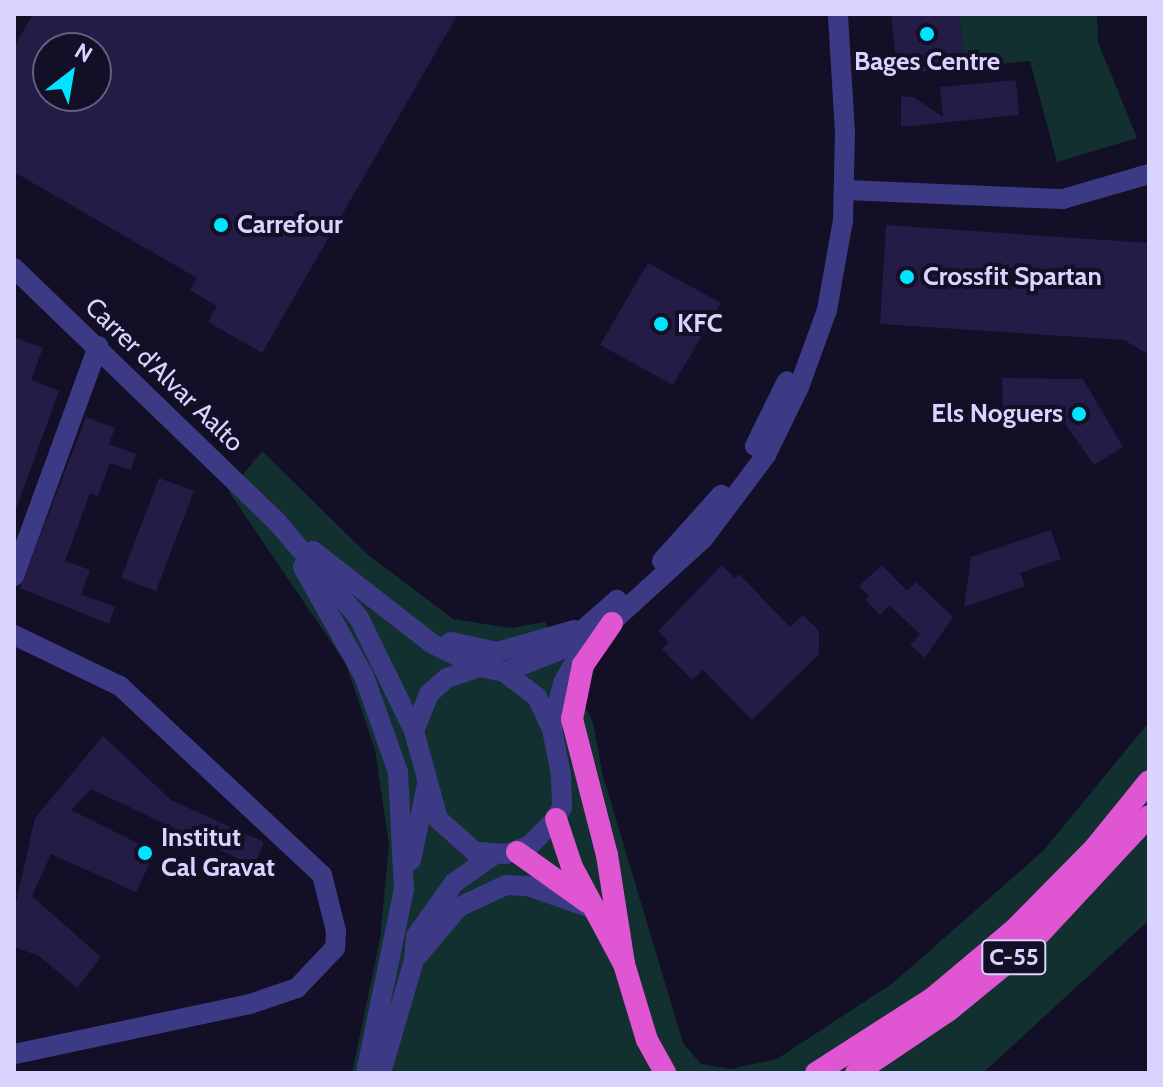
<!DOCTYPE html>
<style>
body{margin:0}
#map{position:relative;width:1163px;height:1087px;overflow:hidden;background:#130f26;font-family:Cabin,sans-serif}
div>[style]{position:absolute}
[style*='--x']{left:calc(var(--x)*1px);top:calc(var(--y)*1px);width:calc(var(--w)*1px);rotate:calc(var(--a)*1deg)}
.green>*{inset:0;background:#12302f}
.building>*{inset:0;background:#241b47}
.minor>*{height:20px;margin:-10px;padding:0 10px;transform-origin:10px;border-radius:10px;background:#3d3a85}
.tertiary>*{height:20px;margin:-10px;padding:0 10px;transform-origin:10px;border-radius:10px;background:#3d3a85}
.trunk>*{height:22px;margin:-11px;padding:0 11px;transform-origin:11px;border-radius:11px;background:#e055d1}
.dots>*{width:22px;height:22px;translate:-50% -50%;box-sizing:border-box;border:4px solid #130f26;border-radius:50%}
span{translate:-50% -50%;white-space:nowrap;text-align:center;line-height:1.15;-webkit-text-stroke:8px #130f26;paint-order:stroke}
.shield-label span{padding:2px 6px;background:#130f26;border:2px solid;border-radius:6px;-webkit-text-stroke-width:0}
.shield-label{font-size:24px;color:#d9d4ff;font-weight:700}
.poi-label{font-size:26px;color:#d9d4ff;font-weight:700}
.left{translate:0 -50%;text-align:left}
.right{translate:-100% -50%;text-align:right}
.street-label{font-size:26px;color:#d9d4ff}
.frame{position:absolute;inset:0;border:16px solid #d9d4ff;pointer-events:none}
.north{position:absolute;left:32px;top:32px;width:80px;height:80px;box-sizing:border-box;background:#130f26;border:2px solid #625e7d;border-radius:50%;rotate:31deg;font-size:22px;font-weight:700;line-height:32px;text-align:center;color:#d9d4ff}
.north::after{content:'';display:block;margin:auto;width:28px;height:36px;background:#00e5ff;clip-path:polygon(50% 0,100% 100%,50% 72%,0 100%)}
</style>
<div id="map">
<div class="green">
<i style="clip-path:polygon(959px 14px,1097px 15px,1098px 42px,1137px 138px,1057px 162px,1030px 61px,897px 74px,896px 59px,963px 53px)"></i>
<i style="clip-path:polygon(262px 451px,367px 554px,453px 619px,510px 628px,545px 622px,593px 723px,603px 776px,683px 1043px,701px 1064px,731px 1069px,777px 1059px,893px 983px,1044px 850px,1149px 722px,1149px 920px,983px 1073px,352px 1073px,380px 939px,389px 845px,375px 750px,346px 664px,229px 492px)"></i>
</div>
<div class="building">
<i style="clip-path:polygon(evenodd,33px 14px,458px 14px,262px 353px,208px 322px,217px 306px,190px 290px,197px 278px,14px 172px,14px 47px,33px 14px,48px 48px,96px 48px,96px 96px,48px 96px,48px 48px)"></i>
<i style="clip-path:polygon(891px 14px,959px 14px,964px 53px,896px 59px)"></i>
<i style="clip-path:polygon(1016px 80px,1019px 115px,901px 127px,901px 96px,913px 97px,943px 117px,940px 87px)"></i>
<i style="clip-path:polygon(886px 225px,1149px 243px,1149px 355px,1124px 340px,880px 324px)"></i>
<i style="clip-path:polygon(648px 263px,721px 303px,673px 385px,600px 345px)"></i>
<i style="clip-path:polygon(14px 337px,43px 348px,31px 380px,59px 391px,16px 509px)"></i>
<i style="clip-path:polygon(1002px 378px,1083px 379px,1123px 447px,1094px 465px,1057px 412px,1003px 412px)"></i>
<i style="clip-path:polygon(86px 417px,115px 428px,109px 444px,136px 454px,131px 470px,110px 463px,98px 496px,90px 493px,65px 561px,90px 570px,81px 594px,115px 607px,109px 624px,20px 588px)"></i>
<i style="clip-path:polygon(159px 478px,194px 491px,156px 591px,121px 578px)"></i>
<i style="clip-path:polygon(1051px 530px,1061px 559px,1020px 573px,1025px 586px,964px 607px,971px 557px)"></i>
<i style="clip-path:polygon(722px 565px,735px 578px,739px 574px,790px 627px,803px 615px,819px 631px,819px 654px,752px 720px,703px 670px,692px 680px,662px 649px,669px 642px,658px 631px)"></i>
<i style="clip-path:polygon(882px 565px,907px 591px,916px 582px,953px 617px,925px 658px,910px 645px,920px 634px,889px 605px,880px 615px,865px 599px,869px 596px,859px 586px)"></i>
<i style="clip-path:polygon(103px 736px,171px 800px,264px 842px,254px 866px,91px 789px,71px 810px,155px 852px,136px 892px,51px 854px,32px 896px,101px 957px,77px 988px,39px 956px,14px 947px,14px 911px,35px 818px)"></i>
</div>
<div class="minor">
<i style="--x:845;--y:190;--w:218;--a:2.4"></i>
<i style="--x:1063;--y:199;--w:90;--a:-16.2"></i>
<i style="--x:14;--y:576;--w:245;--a:-69.9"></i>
<i style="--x:14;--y:635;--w:118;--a:25.7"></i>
<i style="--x:120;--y:686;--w:277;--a:43.1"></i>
<i style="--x:322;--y:875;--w:58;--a:76"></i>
<i style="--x:336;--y:931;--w:17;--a:93"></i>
<i style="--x:335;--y:948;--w:55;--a:133.5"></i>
<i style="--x:297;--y:988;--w:50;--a:161.2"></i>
<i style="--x:250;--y:1004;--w:241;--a:168"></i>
</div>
<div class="tertiary">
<i style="--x:14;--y:268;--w:366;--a:44"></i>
<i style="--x:277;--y:522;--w:126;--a:49.5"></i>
<i style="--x:359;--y:618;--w:126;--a:64"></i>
<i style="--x:755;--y:446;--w:72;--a:-63.8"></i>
<i style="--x:313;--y:551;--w:150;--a:37.9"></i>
<i style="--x:431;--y:643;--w:54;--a:26.6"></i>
<i style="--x:662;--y:561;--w:89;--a:-48.2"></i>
<i style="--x:303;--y:567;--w:125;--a:60.8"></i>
<i style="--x:364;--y:676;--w:102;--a:70.5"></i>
<i style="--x:398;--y:772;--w:117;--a:87.1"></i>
<i style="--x:404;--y:889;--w:188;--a:101.7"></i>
<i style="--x:451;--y:642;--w:47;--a:12.3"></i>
<i style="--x:497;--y:652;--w:80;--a:-15.9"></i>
<i style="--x:479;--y:667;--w:25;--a:11"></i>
<i style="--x:504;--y:672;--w:41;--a:37.1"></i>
<i style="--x:537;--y:697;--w:35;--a:65"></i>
<i style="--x:552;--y:729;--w:47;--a:78.9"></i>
<i style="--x:561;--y:775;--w:32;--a:88"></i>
<i style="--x:562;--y:807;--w:13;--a:117"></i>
<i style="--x:556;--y:819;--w:38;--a:135"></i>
<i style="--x:529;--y:846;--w:24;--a:161"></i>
<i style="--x:506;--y:854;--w:31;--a:-176"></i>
<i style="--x:475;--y:852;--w:50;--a:-138.3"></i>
<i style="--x:438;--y:819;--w:91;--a:-105.3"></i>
<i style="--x:414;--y:731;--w:40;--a:-68"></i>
<i style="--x:429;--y:694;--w:24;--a:-42"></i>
<i style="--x:447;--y:678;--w:34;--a:-19"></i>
<i style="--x:504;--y:672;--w:60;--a:-21.4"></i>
<i style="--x:560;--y:650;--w:76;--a:-41.3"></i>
<i style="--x:552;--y:729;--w:47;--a:-76.6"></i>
<i style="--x:563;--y:683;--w:39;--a:-61"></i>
<i style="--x:582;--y:649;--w:164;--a:-42.3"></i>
<i style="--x:703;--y:539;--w:105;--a:-53.1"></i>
<i style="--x:766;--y:455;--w:76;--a:-64.1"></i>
<i style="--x:799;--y:387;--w:82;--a:-70"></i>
<i style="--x:827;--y:310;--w:91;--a:-79.9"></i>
<i style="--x:843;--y:220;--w:87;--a:-88.7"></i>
<i style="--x:845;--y:133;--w:119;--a:-93.4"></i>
<i style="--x:411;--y:860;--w:77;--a:-78"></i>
<i style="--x:414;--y:960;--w:70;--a:-49.7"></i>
<i style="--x:459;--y:907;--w:52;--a:-25.1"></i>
<i style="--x:506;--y:885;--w:22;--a:3"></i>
<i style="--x:528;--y:886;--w:64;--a:19.3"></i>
<i style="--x:381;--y:1073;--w:118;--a:-73.7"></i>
<i style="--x:414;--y:960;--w:24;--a:-85"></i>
<i style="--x:416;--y:936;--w:65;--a:-54.4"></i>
<i style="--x:454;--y:883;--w:50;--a:-35.3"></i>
</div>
<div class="trunk">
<i style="--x:612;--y:623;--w:51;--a:124.6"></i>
<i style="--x:583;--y:665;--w:55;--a:101.5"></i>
<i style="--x:572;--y:719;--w:140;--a:75.6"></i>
<i style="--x:607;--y:855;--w:110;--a:81.1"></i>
<i style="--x:556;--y:819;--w:51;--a:71.6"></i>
<i style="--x:572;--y:867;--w:110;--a:61.8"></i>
<i style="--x:624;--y:964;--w:79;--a:73.2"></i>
<i style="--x:647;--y:1040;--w:38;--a:61"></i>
<i style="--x:517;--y:852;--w:86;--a:35.5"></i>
<i style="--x:816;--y:1073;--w:139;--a:-32.7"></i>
<i style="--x:933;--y:998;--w:107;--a:-40.1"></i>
<i style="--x:1015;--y:929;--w:112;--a:-45.4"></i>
<i style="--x:1094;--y:849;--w:87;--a:-51"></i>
<i style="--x:856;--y:1073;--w:111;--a:-34"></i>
<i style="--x:948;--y:1011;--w:107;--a:-39.3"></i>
<i style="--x:1031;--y:943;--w:173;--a:-47.1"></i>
</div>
<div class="dots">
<i style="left:927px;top:34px;background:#00e5ff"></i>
<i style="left:221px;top:225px;background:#00e5ff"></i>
<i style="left:907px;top:277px;background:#00e5ff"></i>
<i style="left:661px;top:324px;background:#00e5ff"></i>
<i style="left:1079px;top:414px;background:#00e5ff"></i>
<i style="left:145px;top:853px;background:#00e5ff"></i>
</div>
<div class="shield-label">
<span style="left:1014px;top:957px">C-55</span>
</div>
<div class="poi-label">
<span style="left:927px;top:62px">Bages Centre</span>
<span class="left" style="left:237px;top:225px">Carrefour</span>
<span class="left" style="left:923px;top:277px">Crossfit Spartan</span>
<span class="left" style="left:677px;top:324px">KFC</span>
<span class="right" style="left:1063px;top:414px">Els Noguers</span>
<span class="left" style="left:161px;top:853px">Institut<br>Cal Gravat</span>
</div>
<div class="street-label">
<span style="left:164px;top:375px;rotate:44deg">Carrer d'Alvar Aalto</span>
</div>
<div class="frame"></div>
<div class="north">N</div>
</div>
